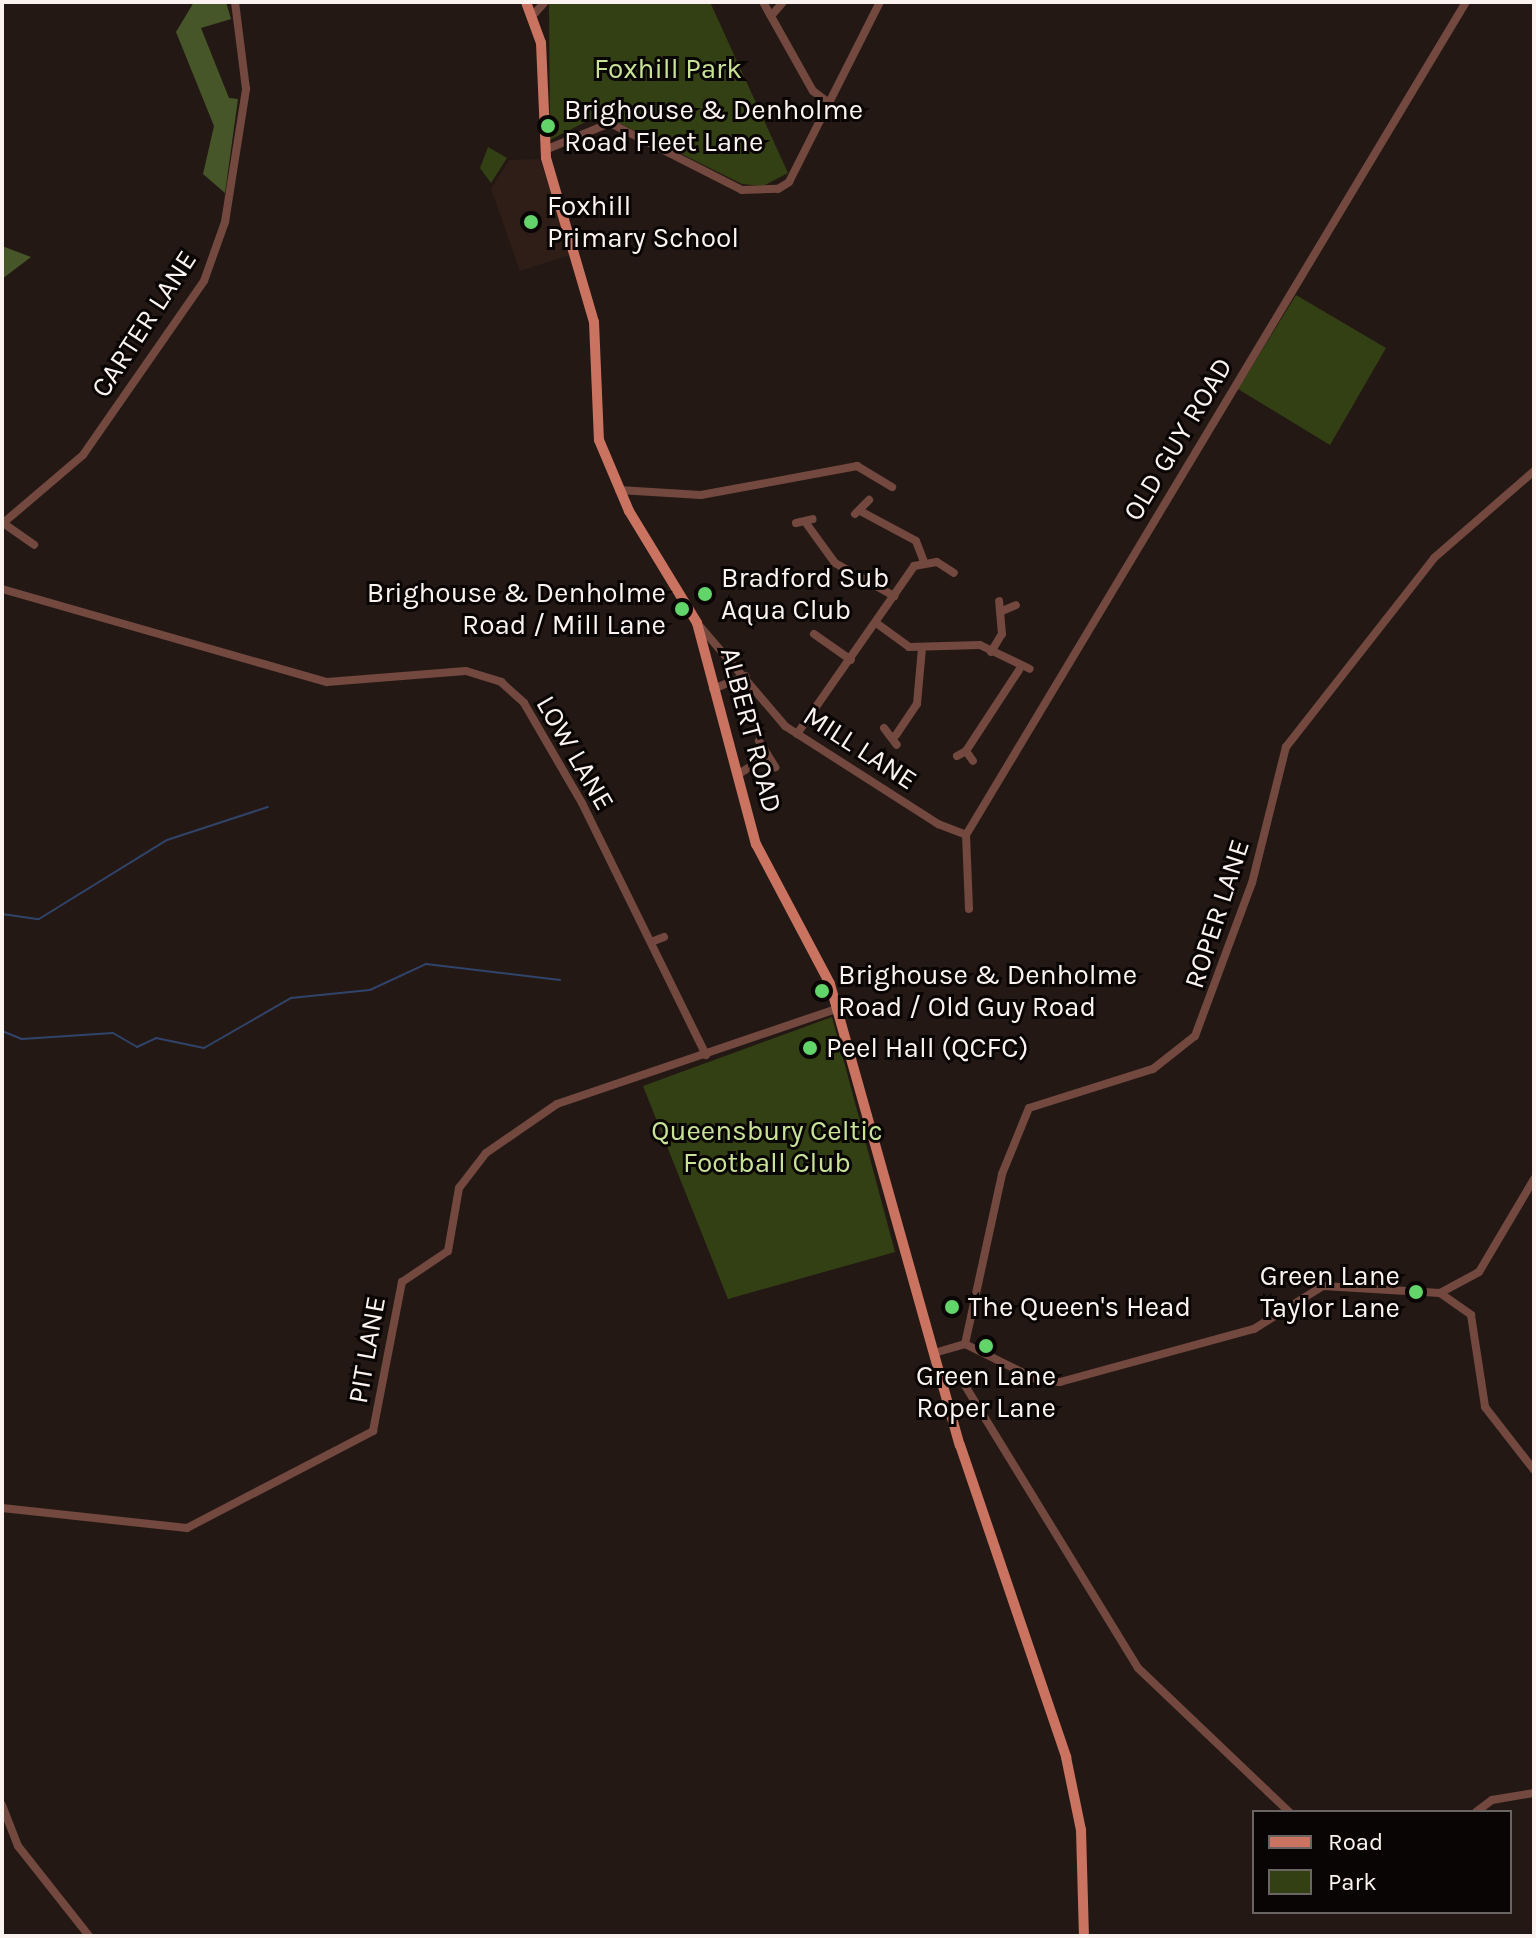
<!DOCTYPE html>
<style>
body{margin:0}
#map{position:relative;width:1536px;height:1938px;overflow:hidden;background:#241814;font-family:Karla,sans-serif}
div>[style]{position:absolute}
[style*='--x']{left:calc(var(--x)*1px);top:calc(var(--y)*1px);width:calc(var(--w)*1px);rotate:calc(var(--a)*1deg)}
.built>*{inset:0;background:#2f1e17}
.green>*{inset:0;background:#334014}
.forest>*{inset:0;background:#475628}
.stream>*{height:2px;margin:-1px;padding:0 1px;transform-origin:1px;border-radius:1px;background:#30446b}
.minor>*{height:8px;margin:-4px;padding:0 4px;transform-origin:4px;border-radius:4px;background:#72483f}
.major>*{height:10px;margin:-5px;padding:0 5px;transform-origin:5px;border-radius:5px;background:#c97360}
.dots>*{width:22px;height:22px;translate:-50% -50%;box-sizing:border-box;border:4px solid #090504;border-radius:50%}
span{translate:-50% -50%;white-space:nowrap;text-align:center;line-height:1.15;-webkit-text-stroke:6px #090504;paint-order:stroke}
.park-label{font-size:28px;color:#c8e297}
.poi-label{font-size:28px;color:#fbf3f0}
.left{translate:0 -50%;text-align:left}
.right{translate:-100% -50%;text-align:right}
.street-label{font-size:28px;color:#fbf3f0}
.frame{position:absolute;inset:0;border:4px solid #fbf3f0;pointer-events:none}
.legend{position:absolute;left:1252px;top:1810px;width:260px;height:104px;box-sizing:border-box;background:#090504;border:2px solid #6a6462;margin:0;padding:10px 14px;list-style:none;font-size:24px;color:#fbf3f0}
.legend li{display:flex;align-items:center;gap:16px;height:40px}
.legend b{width:40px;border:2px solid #6a6462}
</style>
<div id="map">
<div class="built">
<i style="clip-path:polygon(540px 159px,570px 255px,520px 271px,491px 189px,509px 160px)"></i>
</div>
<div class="green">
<i style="clip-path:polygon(549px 2px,710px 2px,788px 173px,763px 186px,742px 184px,601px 114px,550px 140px)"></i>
<i style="clip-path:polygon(488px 147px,507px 158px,491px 183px,480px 168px)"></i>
<i style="clip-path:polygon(1296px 295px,1386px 348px,1330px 445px,1238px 389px)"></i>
<i style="clip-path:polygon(832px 1017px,895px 1252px,728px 1299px,643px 1086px)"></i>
</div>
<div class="forest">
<i style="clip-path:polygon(194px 2px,226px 2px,231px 19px,201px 28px,229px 98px,238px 99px,225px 193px,203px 174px,214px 126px,176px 32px)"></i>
<i style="clip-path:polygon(2px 246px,31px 257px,2px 279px)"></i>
</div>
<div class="stream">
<i style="--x:2;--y:914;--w:37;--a:8"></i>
<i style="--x:39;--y:919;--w:150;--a:-31.7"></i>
<i style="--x:167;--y:840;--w:106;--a:-18.1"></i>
<i style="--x:2;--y:1031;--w:22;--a:22"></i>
<i style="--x:22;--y:1039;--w:91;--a:-3.8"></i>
<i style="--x:113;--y:1033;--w:28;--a:30"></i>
<i style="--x:137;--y:1047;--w:21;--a:-25"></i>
<i style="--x:156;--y:1038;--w:49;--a:11.8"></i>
<i style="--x:204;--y:1048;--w:100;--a:-29.9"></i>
<i style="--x:291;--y:998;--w:79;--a:-5.8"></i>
<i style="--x:370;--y:990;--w:62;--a:-24.9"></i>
<i style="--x:426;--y:964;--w:135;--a:6.8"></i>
</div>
<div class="minor">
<i style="--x:763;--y:2;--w:102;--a:60.7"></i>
<i style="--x:813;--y:91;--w:20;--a:37"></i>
<i style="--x:535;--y:13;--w:15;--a:-48"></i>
<i style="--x:771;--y:16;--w:18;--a:-49"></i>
<i style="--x:545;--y:150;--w:70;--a:-22.6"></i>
<i style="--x:610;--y:123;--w:148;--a:26.9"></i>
<i style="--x:742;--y:190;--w:36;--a:-2"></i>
<i style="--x:778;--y:189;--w:13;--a:-32"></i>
<i style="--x:789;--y:182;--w:202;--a:-63.2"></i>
<i style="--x:619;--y:490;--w:82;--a:3.5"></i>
<i style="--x:701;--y:495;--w:159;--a:-10.5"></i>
<i style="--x:857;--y:466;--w:41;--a:31"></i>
<i style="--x:862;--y:512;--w:61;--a:28.2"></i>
<i style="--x:916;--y:541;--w:22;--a:69"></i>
<i style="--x:855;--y:514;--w:20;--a:-45"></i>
<i style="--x:3;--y:523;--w:38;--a:35"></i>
<i style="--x:796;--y:523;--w:17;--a:-13"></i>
<i style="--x:806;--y:523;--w:49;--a:54.1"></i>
<i style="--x:835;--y:563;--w:68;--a:29.2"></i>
<i style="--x:2;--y:524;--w:106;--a:-40.4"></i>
<i style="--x:83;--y:455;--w:212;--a:-55.2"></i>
<i style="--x:204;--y:281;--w:63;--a:-70.4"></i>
<i style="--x:225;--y:222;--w:135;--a:-81"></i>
<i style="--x:246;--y:89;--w:88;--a:-97.2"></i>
<i style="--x:2;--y:589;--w:338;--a:16"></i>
<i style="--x:327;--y:682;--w:139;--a:-4.5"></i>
<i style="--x:466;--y:671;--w:37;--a:17"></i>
<i style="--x:501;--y:682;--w:31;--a:42"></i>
<i style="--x:524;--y:703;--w:116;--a:59.9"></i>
<i style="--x:582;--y:803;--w:281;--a:63.8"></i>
<i style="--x:1002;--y:611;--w:15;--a:-23"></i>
<i style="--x:698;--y:624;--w:134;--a:49.5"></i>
<i style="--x:785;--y:726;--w:182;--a:32.6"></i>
<i style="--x:938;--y:824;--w:30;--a:21"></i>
<i style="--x:879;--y:625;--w:37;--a:36"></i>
<i style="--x:909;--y:647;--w:71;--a:-1.6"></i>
<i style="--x:980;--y:645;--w:55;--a:25.6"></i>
<i style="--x:814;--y:634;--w:45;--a:35.1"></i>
<i style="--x:991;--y:652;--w:21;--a:-59"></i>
<i style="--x:1002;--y:634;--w:33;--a:-95"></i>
<i style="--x:713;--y:689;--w:35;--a:-22"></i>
<i style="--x:884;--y:728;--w:21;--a:53"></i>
<i style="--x:797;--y:734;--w:205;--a:-55.1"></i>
<i style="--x:914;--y:566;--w:23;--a:-10"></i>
<i style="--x:937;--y:562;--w:20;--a:33"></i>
<i style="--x:896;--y:735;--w:37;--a:-56"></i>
<i style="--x:917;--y:704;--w:56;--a:-84.9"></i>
<i style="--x:759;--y:741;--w:31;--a:58"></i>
<i style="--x:966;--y:751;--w:97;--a:-56.8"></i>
<i style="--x:957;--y:756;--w:10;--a:-29"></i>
<i style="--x:966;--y:751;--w:12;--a:55"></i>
<i style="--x:737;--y:775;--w:36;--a:-32"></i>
<i style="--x:969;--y:909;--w:74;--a:-92.3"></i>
<i style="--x:966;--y:835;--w:972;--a:-59.03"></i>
<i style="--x:651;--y:942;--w:14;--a:-21"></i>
<i style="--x:1440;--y:1293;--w:38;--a:35"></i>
<i style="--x:1471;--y:1315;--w:93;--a:81.3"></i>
<i style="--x:1485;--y:1407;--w:80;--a:52.1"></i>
<i style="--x:965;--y:1344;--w:174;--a:-77.7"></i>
<i style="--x:1002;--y:1174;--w:71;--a:-67.8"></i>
<i style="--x:1029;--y:1108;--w:130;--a:-17.5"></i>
<i style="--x:1153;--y:1069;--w:53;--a:-38.2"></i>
<i style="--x:1195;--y:1036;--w:163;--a:-69.6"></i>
<i style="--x:1252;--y:883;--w:140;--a:-76"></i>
<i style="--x:1286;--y:747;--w:240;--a:-51.9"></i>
<i style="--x:1434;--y:558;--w:133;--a:-41"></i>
<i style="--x:934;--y:1353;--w:32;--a:-16"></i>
<i style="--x:965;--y:1344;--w:84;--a:26.3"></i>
<i style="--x:1040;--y:1381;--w:20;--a:3"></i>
<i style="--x:1060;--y:1382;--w:201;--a:-15.3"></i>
<i style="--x:1254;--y:1329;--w:81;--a:-31.9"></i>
<i style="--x:1323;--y:1286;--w:117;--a:3.4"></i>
<i style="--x:1440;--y:1293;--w:44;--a:-28.3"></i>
<i style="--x:1479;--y:1272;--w:108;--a:-59.4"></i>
<i style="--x:940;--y:1378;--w:21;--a:3"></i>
<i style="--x:961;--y:1379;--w:339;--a:58.5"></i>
<i style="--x:1138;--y:1668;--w:209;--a:43.6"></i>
<i style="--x:2;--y:1508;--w:186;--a:6.2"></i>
<i style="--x:187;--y:1528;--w:210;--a:-27.5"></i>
<i style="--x:373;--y:1431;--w:152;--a:-79"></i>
<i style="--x:402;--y:1282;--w:55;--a:-34"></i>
<i style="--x:448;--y:1251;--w:64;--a:-80.1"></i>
<i style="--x:459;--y:1188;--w:44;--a:-52.4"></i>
<i style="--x:486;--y:1153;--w:86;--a:-34.6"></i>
<i style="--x:557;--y:1104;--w:295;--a:-18.8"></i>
<i style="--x:2;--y:1805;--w:44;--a:68.7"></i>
<i style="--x:18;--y:1846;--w:115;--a:51.7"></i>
<i style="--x:1476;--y:1812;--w:20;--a:-37"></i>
<i style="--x:1492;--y:1800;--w:43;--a:-9.5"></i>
</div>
<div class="major">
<i style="--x:526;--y:2;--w:44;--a:69.9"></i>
<i style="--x:541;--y:43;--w:115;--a:87.5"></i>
<i style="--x:546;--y:158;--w:171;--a:73.7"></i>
<i style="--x:594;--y:322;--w:118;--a:87.6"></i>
<i style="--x:599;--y:440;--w:77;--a:67.1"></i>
<i style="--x:629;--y:511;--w:131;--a:58.7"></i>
<i style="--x:697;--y:623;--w:229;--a:75.1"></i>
<i style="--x:756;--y:844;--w:158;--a:62.1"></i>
<i style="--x:830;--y:984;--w:479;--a:74.3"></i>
<i style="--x:960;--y:1445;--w:330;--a:71.2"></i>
<i style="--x:1066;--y:1757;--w:75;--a:78.4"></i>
<i style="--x:1081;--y:1830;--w:106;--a:88.4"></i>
</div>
<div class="dots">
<i style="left:548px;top:126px;background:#63d469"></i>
<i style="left:531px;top:222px;background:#63d469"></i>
<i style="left:705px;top:594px;background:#63d469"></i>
<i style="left:682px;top:609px;background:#63d469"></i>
<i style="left:822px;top:991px;background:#63d469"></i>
<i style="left:810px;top:1048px;background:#63d469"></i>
<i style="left:1416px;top:1292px;background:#63d469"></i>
<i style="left:952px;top:1307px;background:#63d469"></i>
<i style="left:986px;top:1346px;background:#63d469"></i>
</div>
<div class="park-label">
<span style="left:668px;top:69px">Foxhill Park</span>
<span style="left:767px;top:1147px">Queensbury Celtic<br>Football Club</span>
</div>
<div class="poi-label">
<span class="left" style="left:564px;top:126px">Brighouse &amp; Denholme<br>Road Fleet Lane</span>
<span class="left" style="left:547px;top:222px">Foxhill<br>Primary School</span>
<span class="left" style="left:721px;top:594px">Bradford Sub<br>Aqua Club</span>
<span class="right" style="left:666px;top:609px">Brighouse &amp; Denholme<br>Road / Mill Lane</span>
<span class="left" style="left:838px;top:991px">Brighouse &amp; Denholme<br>Road / Old Guy Road</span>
<span class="left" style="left:826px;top:1048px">Peel Hall (QCFC)</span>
<span class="right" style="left:1400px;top:1292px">Green Lane<br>Taylor Lane</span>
<span class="left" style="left:968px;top:1307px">The Queen's Head</span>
<span style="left:986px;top:1392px">Green Lane<br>Roper Lane</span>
</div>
<div class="street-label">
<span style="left:144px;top:324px;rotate:-57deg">CARTER LANE</span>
<span style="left:1178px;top:439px;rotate:-59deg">OLD GUY ROAD</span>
<span style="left:751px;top:730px;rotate:75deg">ALBERT ROAD</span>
<span style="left:860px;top:748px;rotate:33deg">MILL LANE</span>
<span style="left:575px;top:753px;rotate:60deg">LOW LANE</span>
<span style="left:1217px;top:914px;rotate:-72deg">ROPER LANE</span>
<span style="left:367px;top:1350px;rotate:-80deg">PIT LANE</span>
</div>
<div class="frame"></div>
<ul class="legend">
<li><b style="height:10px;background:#c97360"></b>Road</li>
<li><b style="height:22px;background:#334014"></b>Park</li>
</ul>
</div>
